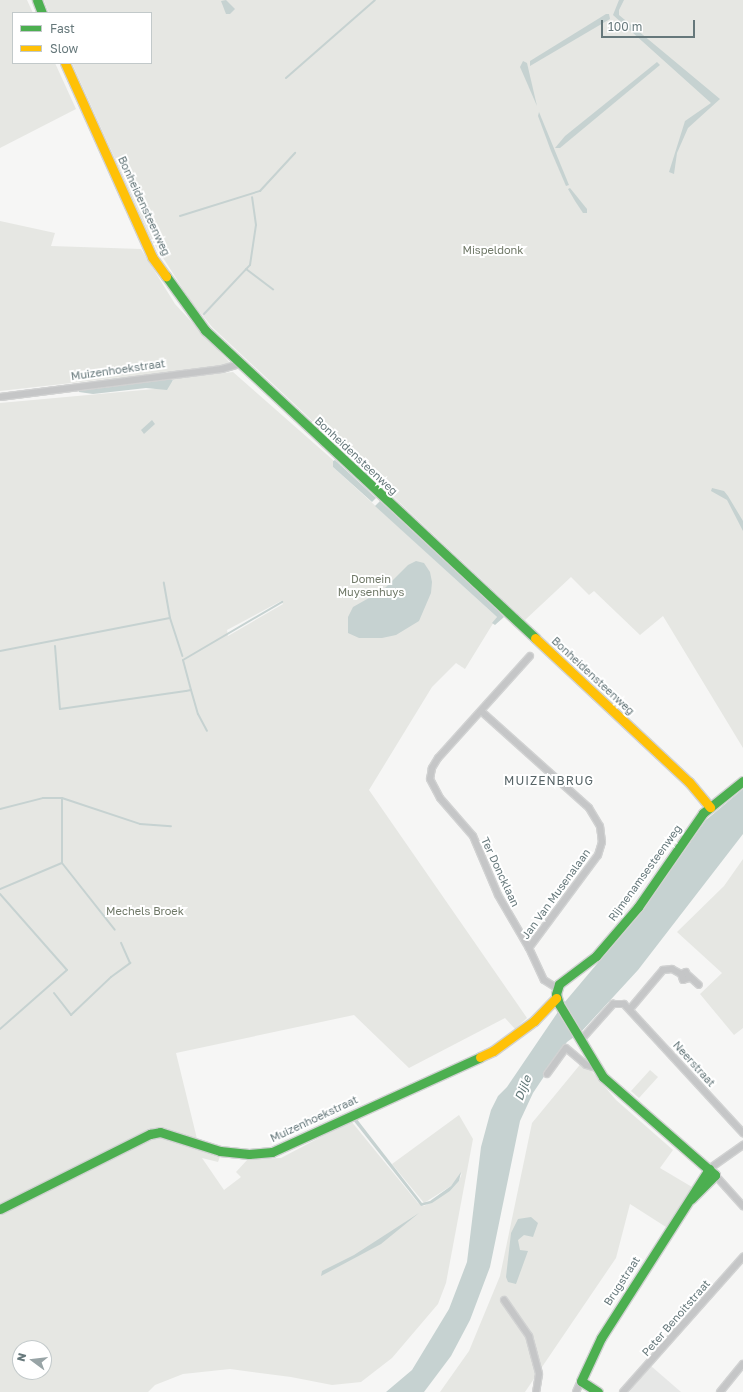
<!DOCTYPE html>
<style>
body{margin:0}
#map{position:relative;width:743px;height:1392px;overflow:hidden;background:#f6f6f5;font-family:"Golos Text",sans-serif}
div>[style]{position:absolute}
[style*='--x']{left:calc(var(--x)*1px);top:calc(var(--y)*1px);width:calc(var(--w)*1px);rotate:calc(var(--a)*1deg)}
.built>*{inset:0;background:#e6e7e6}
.green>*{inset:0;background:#e6e7e3}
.water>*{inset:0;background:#c6d2d1}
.stream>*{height:2px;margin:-1px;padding:0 1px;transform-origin:1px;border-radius:1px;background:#c6d2d1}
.roads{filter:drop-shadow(1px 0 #d1d2d2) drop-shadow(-1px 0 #d1d2d2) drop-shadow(0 1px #d1d2d2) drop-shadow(0 -1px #d1d2d2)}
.street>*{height:6px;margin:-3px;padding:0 3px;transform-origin:3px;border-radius:3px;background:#c5c6c7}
.fast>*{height:9px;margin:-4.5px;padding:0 4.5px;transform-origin:4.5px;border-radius:4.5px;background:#4caf50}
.slow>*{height:9px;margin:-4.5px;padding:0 4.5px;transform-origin:4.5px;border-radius:4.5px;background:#ffc107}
span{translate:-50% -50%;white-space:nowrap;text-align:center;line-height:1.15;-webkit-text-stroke:4px #fff;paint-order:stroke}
.street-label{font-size:11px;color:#66787b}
.park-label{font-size:11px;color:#707968}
.neighbourhood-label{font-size:12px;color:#576467;letter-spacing:1px}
.water-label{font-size:12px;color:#607676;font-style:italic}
.legend{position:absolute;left:12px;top:12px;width:140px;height:52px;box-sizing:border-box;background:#fff;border:1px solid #c2c9ca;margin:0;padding:5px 7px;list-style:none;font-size:12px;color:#66787b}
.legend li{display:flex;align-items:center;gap:8px;height:20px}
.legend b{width:20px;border:1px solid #c2c9ca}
.north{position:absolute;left:12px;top:1340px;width:40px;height:40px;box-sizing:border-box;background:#fff;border:1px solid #c2c9ca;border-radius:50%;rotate:285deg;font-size:11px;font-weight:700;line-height:16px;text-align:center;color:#66787b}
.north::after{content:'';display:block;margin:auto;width:14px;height:18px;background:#98a4a6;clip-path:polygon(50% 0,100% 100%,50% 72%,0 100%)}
.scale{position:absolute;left:601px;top:20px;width:94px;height:18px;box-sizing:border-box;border:2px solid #66787b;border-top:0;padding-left:5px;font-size:12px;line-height:14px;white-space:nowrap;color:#66787b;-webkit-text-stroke:3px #fff;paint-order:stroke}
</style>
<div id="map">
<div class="built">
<i style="clip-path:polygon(651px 1366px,681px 1392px,629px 1392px)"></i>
</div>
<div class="green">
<i style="clip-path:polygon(0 0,27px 0,33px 13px,13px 13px,13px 63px,55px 63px,76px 109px,0 148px)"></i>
<i style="clip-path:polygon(44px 0,743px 0,743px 748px,663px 616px,640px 635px,594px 591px,589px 595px,571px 577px,525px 620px,212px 327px,190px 300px,151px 239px,72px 63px,151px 63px,151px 13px,49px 13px)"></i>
<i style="clip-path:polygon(0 221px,55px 233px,51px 246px,141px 249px,175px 304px,230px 363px,225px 366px,0 391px)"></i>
<i style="clip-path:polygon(evenodd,233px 372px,333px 460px,333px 467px,497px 617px,465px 669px,456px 663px,432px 687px,369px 790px,527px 1018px,515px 1029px,505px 1018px,409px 1068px,354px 1015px,176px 1053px,199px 1147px,221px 1154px,218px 1162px,202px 1158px,224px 1190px,241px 1177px,236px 1172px,248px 1159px,281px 1158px,351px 1121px,418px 1203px,424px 1206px,450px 1191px,459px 1181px,462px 1173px,451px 1186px,424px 1203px,392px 1164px,459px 1115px,473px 1139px,446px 1283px,438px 1304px,392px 1358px,361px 1382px,332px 1385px,291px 1377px,230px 1369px,183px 1374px,155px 1385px,148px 1392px,0 1392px,0 403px,154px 389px,173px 381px,173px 379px,233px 372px,281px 601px,283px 604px,228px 636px,227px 630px,281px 601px,233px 372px,20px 1348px,44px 1348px,44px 1372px,20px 1372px,20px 1348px)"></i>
<i style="clip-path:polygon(743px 859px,743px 1028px,734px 1035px,700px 994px,722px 973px,677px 932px,724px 886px)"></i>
<i style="clip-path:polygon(583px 1061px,616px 1100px,673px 1150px,660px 1168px,692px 1187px,666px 1227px,630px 1204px,616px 1258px,525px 1392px,440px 1392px,469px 1351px,500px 1276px,532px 1123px)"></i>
<i style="clip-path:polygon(650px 1070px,658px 1077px,639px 1098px,631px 1091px)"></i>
</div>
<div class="water">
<i style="clip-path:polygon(226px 0,235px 9px,230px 14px,226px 14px,221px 1px)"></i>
<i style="clip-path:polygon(619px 0,624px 0,619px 10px,619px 15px,720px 99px,688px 128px,677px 153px,674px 174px,669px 172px,685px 121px,711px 103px,613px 15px)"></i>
<i style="clip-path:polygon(606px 14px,609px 14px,610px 19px,530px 66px,530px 61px)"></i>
<i style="clip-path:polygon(523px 61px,527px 63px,537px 106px,520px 67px)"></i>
<i style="clip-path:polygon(657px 62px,660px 65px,560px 148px,555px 148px,565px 136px)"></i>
<i style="clip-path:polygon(539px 112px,569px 185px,566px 186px,551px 151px,538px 116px)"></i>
<i style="clip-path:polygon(570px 188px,587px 209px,587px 213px,583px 213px,575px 201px,568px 189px)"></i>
<i style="clip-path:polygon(153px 380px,173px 380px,167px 390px,146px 388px,93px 394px,79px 392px,79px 390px)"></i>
<i style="clip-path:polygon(152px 420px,155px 424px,144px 434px,141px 430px)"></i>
<i style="clip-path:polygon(335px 460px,376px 498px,372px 502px,333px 467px,333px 461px)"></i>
<i style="clip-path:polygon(712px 488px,724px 491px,728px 496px,743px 521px,743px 531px,727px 500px,711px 491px)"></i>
<i style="clip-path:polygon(380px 501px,490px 603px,504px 617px,495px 625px,492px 623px,497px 617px,375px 506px)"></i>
<i style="clip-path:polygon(416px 561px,424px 563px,430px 572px,432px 582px,431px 593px,419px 621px,396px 635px,382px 638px,359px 638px,348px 633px,348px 617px,353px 607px,383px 590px,408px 565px)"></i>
<i style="clip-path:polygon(743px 789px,743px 834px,638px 970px,581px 1032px,567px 1042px,533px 1093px,520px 1121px,490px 1267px,470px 1320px,451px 1356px,424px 1392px,386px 1392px,412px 1370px,449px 1309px,467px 1262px,481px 1147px,491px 1110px,498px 1096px,507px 1087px,564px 1003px,644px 908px,706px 820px)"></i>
<i style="clip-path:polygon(356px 1118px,422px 1203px,430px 1201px,451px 1186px,461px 1172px,459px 1181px,450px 1191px,432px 1203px,421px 1206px,353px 1120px)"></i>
<i style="clip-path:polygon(419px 1213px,381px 1244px,321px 1276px,322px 1271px,354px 1255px)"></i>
<i style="clip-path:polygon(531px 1217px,538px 1223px,533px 1237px,524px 1235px,518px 1240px,520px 1250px,528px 1251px,516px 1284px,508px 1282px,506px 1277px,511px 1233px,518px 1219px)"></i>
</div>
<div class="stream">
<i style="--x:286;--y:78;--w:118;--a:-41.2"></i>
<i style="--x:180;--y:216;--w:84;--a:-17.4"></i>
<i style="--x:260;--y:191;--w:52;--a:-47.4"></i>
<i style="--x:246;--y:269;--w:34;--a:37"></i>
<i style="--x:204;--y:314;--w:67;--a:-46.8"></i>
<i style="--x:250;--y:265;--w:40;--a:-81.5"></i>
<i style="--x:256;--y:225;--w:28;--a:-98"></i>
<i style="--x:170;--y:618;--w:40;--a:72"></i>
<i style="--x:55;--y:646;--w:63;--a:85.5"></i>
<i style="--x:60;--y:709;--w:127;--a:-8.1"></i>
<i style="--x:186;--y:691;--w:5;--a:-11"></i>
<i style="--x:191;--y:690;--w:31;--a:-105"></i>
<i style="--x:183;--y:660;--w:115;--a:-30.4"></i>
<i style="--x:0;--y:651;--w:173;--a:-11"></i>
<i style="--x:170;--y:618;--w:36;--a:-100"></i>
<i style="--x:191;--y:690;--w:25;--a:74"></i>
<i style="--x:198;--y:714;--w:19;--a:62"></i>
<i style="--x:0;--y:809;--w:44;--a:-14.3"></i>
<i style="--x:43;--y:798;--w:19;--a:0"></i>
<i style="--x:62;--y:798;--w:82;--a:18.4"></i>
<i style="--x:140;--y:824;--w:31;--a:4"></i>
<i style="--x:62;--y:863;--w:85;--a:51.7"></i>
<i style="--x:0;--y:889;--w:67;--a:-22.8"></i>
<i style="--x:62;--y:863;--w:65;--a:-90"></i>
<i style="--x:0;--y:894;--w:101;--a:48.6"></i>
<i style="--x:67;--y:970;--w:89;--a:138.6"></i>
<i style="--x:54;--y:993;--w:28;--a:52"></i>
<i style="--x:71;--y:1015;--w:55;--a:-43.5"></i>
<i style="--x:111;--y:977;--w:24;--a:-36"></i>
<i style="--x:130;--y:963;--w:22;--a:-114"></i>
</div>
<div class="roads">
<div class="street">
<i style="--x:0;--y:397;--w:224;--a:-7.2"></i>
<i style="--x:222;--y:369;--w:18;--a:-16"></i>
<i style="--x:530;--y:656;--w:137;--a:132"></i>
<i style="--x:438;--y:758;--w:12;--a:121"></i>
<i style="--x:432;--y:768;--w:11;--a:100"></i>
<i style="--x:430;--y:779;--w:21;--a:62"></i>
<i style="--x:440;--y:798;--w:50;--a:49"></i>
<i style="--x:473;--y:836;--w:64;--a:67"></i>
<i style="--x:498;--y:895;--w:61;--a:59.7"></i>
<i style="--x:529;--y:948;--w:35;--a:65"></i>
<i style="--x:544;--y:980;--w:15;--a:32"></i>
<i style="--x:481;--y:711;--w:145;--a:41.9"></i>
<i style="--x:589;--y:808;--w:21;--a:59"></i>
<i style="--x:600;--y:826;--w:16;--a:83"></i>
<i style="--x:602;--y:842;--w:14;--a:107"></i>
<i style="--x:598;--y:855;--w:116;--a:126.6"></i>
<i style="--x:689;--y:976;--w:13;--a:42"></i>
<i style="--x:630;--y:1009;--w:51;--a:-49.8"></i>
<i style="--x:663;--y:970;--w:9;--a:-6"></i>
<i style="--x:672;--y:969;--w:10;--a:29"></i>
<i style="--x:681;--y:974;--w:5;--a:-22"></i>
<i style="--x:686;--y:972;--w:7;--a:63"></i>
<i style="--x:689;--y:978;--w:6;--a:162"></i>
<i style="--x:683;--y:980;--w:6;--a:-108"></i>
<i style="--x:580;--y:1041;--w:50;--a:-48.3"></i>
<i style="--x:613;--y:1004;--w:11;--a:0"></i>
<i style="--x:624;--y:1004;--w:176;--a:47.3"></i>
<i style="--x:547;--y:1074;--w:32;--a:-54"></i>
<i style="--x:566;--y:1048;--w:26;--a:40"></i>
<i style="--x:586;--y:1065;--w:10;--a:17"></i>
<i style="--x:709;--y:1169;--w:42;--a:-35.2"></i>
<i style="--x:715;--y:1175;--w:42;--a:47.9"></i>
<i style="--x:504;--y:1300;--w:44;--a:55.2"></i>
<i style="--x:529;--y:1336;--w:39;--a:75"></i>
<i style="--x:539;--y:1374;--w:18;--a:99"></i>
<i style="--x:576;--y:1392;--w:12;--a:-66"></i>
<i style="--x:623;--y:1392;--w:181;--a:-48.4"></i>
<i style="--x:720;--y:1392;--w:36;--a:-51"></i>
</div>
<div class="fast">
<i style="--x:37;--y:0;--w:14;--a:69"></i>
<i style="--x:166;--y:276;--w:67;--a:54.2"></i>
<i style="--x:205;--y:330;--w:451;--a:43"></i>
<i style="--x:691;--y:1199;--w:34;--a:-45"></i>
<i style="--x:715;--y:1175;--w:149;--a:-138.8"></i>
<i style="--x:603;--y:1077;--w:85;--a:-121.1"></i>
<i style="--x:559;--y:1004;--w:10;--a:-107"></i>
<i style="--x:556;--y:994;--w:10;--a:-73"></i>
<i style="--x:559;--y:984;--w:46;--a:-37.1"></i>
<i style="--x:596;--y:956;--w:65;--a:-49.4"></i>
<i style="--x:638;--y:907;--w:114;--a:-55.3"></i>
<i style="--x:703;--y:813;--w:51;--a:-38.7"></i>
<i style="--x:0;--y:1209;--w:168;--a:-26.6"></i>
<i style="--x:150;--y:1134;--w:10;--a:-11"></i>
<i style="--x:160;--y:1132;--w:63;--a:17.6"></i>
<i style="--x:220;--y:1151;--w:29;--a:6"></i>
<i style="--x:249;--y:1154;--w:23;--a:-5"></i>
<i style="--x:272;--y:1152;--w:229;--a:-24.5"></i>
<i style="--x:598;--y:1392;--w:20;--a:-147"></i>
<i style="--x:581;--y:1381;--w:47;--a:-65.1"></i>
<i style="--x:601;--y:1338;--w:201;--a:-57.4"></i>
</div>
<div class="slow">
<i style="--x:65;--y:63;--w:213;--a:65.8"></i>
<i style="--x:152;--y:257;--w:24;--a:54"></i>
<i style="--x:535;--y:638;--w:211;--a:43.1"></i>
<i style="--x:689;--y:782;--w:33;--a:50"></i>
<i style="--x:480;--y:1057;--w:14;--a:-25"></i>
<i style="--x:493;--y:1051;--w:51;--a:-36.2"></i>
<i style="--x:534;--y:1021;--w:32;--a:-46"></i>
</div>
</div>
<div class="street-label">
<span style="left:144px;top:206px;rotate:65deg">Bonheidensteenweg</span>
<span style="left:118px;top:370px;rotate:-8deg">Muizenhoekstraat</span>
<span style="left:356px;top:456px;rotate:43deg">Bonheidensteenweg</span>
<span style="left:593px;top:676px;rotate:43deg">Bonheidensteenweg</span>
<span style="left:500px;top:872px;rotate:65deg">Ter Doncklaan</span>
<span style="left:645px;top:873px;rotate:-54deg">Rijmenamsesteenweg</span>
<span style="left:556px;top:894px;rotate:-54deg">Jan Van Musenalaan</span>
<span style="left:694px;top:1064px;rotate:48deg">Neerstraat</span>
<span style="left:314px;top:1119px;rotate:-25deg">Muizenhoekstraat</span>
<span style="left:622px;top:1281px;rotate:-57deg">Brugstraat</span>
<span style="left:676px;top:1318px;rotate:-49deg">Peter Benoitstraat</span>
</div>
<div class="park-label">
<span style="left:493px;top:250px">Mispeldonk</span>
<span style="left:371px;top:586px">Domein<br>Muysenhuys</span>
<span style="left:145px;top:911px">Mechels Broek</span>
</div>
<div class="neighbourhood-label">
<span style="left:549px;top:781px">MUIZENBRUG</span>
</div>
<div class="water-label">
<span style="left:523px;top:1088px;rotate:-69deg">Dijle</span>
</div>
<ul class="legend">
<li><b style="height:5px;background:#4caf50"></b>Fast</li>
<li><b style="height:5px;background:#ffc107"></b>Slow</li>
</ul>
<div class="north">N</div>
<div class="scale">100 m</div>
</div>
